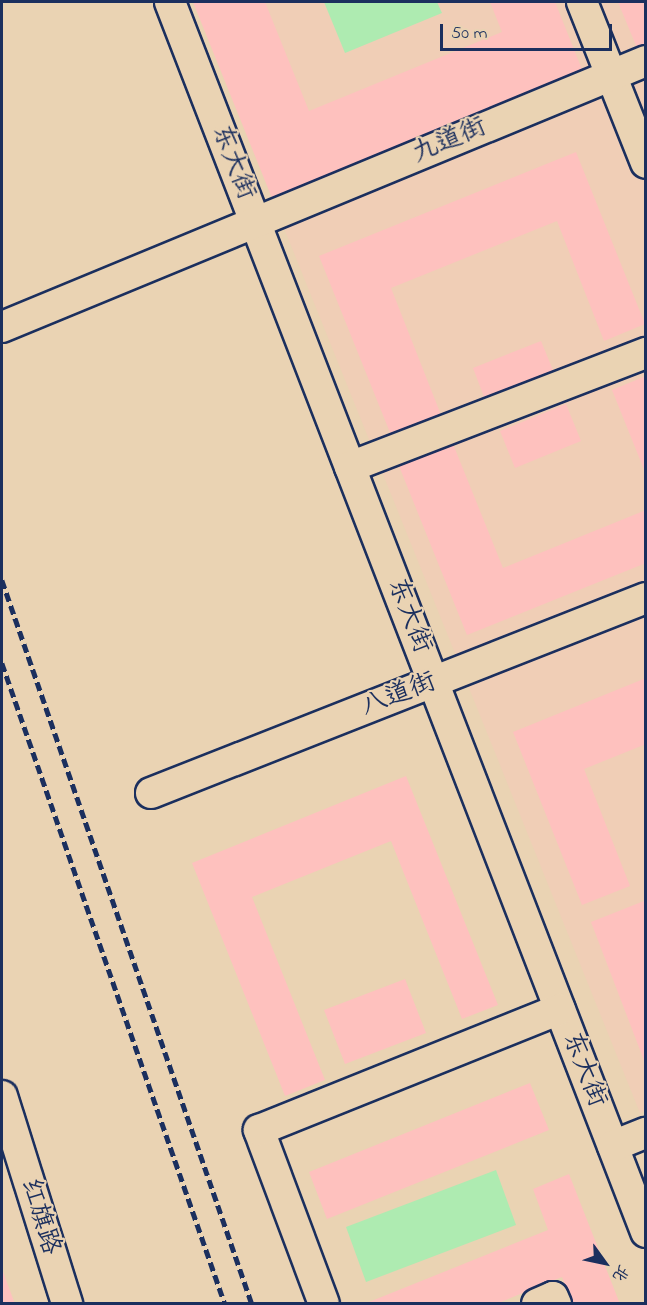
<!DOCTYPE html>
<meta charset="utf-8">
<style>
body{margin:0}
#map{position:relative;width:647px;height:1305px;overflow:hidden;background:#ead3b3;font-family:"Indie Flower","LXGW WenKai TC",sans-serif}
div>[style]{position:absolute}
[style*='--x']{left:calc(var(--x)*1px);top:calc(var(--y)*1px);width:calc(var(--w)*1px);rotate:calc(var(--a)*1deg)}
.built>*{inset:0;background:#f0ceb6}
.green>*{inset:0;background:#aeebb1}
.building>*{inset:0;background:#fec1be}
.roads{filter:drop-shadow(2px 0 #1b2f5e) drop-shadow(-2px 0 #1b2f5e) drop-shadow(0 2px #1b2f5e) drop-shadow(0 -2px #1b2f5e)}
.minor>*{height:30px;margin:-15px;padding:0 15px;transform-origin:15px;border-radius:15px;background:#ead3b3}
.rail>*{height:4.5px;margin-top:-2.25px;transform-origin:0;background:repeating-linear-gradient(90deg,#1b2f5e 0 9px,transparent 0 13.5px)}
span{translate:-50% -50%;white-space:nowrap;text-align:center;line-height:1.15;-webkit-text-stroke:4.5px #ead3b3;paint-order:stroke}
.street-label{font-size:26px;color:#1b2f5e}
.frame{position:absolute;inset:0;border:3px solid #1b2f5e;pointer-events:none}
.north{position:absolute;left:575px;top:1233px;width:60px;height:60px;-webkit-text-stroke:4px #ead3b3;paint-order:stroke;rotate:123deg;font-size:16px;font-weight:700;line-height:24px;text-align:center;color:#1b2f5e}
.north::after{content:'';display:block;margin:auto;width:21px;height:27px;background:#1b2f5e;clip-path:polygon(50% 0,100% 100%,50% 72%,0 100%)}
.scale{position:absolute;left:440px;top:24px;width:172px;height:27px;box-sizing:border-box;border:3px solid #1b2f5e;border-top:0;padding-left:8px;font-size:18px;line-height:21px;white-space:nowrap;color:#1b2f5e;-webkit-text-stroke:4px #ead3b3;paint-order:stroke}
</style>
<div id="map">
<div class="built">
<i style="clip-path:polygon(193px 2px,645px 2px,646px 1111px,640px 1113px)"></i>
</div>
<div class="green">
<i style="clip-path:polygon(324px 2px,437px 2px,442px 13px,345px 53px)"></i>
<i style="clip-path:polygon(496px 1170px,516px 1225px,366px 1282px,346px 1227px)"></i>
</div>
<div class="building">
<i style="clip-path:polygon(193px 2px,265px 2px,309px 111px,502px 32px,490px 2px,555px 2px,583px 72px,272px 198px)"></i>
<i style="clip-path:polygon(618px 2px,646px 2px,646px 44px,637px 48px)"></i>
<i style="clip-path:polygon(576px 152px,645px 324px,604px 341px,557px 221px,391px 288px,443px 420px,393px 440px,319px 256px)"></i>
<i style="clip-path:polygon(541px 341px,555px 375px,486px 402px,473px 368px)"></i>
<i style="clip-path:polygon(646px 376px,646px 472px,645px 472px,612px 390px)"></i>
<i style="clip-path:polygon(566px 404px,581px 441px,515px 468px,500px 431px)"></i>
<i style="clip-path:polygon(453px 444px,503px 568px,646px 510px,646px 563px,467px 635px,399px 466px)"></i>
<i style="clip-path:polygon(646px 678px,646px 744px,584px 769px,630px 886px,582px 905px,513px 732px)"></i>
<i style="clip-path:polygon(406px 776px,498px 1005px,462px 1019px,391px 841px,252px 897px,325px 1080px,285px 1096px,192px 863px)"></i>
<i style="clip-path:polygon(644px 901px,646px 904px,645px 1063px,591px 922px)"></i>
<i style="clip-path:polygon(405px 979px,426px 1033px,345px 1064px,324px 1010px)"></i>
<i style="clip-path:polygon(530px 1083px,549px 1130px,327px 1219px,309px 1172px)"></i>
<i style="clip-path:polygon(569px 1174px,620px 1304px,572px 1304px,562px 1277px,496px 1304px,364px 1304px,548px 1230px,533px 1189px)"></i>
<i style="clip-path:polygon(2px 1269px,15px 1304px,2px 1304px)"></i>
</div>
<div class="roads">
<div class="minor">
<i style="--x:170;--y:2;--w:1319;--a:68.84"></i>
<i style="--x:582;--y:2;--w:173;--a:68.3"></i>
<i style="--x:2;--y:327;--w:697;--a:-22.44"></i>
<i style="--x:350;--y:467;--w:317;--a:-21.1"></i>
<i style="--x:151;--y:793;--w:532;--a:-21.5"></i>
<i style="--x:2;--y:1096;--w:218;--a:72.6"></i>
<i style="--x:613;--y:1146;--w:35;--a:-22"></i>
<i style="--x:324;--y:1304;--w:186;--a:-110.5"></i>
<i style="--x:259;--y:1130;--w:324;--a:-21.9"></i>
<i style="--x:537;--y:1304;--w:17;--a:-24"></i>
<i style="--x:553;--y:1297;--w:8;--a:67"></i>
</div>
</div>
<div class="rail">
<i style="--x:2;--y:580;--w:766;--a:70.95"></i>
<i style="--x:2;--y:663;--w:679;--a:70.82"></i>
</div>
<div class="street-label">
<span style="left:450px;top:142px;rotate:-23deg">九道街</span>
<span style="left:232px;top:163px;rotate:69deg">东大街</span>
<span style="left:408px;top:616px;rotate:69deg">东大街</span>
<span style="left:399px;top:696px;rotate:-21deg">八道街</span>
<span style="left:583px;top:1070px;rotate:69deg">东大街</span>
<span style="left:39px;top:1217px;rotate:73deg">红旗路</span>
</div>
<div class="frame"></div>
<div class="north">北</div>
<div class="scale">50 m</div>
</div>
